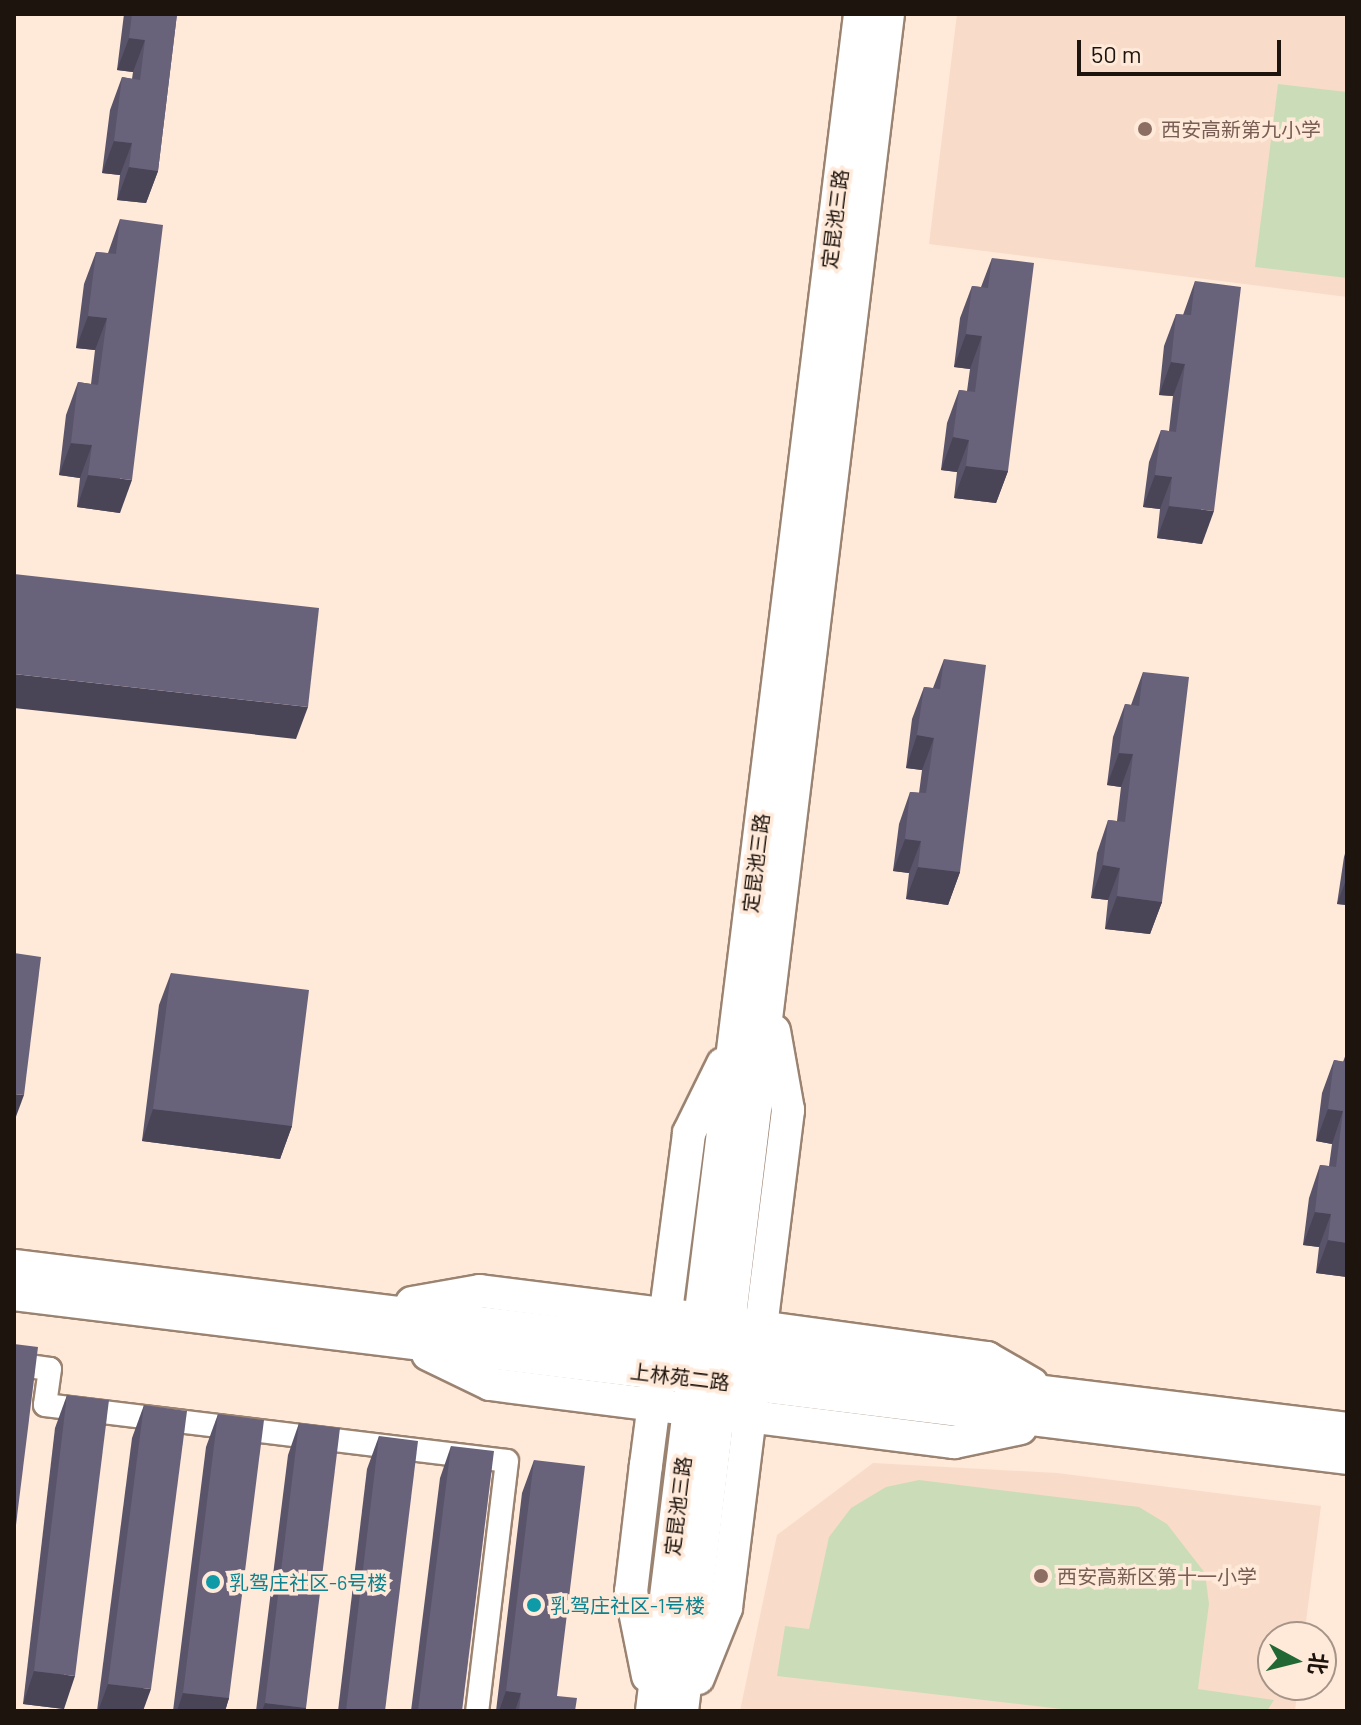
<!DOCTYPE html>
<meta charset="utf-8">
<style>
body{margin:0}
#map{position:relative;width:1361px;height:1725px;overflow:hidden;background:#ffe9d9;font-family:Barlow,"Noto Sans SC",sans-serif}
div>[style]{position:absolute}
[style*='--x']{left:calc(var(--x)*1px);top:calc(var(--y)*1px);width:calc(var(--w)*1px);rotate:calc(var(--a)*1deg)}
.built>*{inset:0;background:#f8dcc9}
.green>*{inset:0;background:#cbddb8}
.roads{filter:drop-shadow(2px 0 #9b8371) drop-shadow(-2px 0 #9b8371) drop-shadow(0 2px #9b8371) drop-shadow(0 -2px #9b8371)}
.street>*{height:22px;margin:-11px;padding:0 11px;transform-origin:11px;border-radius:11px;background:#fff}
.secondary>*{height:32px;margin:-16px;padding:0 16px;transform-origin:16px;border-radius:16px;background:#fff}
.wall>*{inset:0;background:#5a546a}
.shaded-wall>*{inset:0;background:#4a4556}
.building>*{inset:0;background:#69627b}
.dots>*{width:22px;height:22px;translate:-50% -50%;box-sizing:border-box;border:4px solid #ffe9d9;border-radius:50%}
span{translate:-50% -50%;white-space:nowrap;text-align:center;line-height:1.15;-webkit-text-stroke:7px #ffe9d9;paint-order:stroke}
.education-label{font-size:20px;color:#785e54}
.left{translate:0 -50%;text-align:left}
.street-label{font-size:20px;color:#1d140d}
.culture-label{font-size:20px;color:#0d838f}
.frame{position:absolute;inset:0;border:16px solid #1d140d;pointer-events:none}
.north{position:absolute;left:1257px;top:1621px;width:80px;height:80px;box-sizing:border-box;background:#ffe9d9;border:2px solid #a59487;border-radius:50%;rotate:97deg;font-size:22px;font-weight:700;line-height:32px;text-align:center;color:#1d140d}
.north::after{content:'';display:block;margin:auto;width:28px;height:36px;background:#226834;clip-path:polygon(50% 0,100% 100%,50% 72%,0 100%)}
.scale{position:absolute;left:1077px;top:40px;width:204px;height:36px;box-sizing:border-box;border:4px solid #1d140d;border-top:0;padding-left:10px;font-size:24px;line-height:28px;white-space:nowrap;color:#1d140d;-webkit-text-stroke:6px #ffe9d9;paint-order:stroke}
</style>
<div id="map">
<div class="built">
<i style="clip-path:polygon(957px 14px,1347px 14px,1347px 297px,929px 244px)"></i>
<i style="clip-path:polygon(873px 1463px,1057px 1473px,1321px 1506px,1304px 1637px,1273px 1637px,1273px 1685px,1298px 1685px,1295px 1711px,740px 1711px,777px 1535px)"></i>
</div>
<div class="green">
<i style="clip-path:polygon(1278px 84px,1347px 92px,1347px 278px,1255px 267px)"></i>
<i style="clip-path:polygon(919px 1480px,1139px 1507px,1167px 1524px,1205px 1573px,1209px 1604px,1198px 1689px,1274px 1700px,1267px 1711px,1079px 1711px,777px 1676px,785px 1626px,809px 1629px,829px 1537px,851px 1508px,886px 1487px)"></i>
</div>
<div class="roads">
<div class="street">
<i style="--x:14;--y:1364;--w:36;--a:8"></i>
<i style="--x:50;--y:1369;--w:36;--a:98"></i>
<i style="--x:45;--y:1405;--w:465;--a:6.9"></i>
<i style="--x:507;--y:1461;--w:252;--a:96.8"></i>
</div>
<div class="secondary">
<i style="--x:14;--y:1266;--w:1343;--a:6.97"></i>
<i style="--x:14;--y:1294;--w:1343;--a:7.01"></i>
<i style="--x:412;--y:1303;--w:69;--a:-10"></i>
<i style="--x:480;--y:1291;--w:223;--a:7.2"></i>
<i style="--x:701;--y:1319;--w:289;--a:7.8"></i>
<i style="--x:987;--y:1358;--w:52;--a:30"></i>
<i style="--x:428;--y:1354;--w:69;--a:25.8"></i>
<i style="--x:490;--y:1384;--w:184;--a:7.2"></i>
<i style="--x:731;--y:1414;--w:225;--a:7.2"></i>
<i style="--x:954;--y:1442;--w:68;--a:-11.8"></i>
<i style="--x:648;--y:1676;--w:86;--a:-101.4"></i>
<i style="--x:631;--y:1592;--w:128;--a:-83.3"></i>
<i style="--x:646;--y:1465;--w:335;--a:-82.6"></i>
<i style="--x:689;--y:1133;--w:77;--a:-63.8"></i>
<i style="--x:698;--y:1678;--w:75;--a:-68.2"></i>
<i style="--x:726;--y:1608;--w:502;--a:-82.9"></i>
<i style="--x:788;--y:1110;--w:80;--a:-100"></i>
<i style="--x:652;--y:1711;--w:1710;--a:-83.01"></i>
<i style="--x:682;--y:1711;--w:1709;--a:-83.08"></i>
</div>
</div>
<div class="wall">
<i style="clip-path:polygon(124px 14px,177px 14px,158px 171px,146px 203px,117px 200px,120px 175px,102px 173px,110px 110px,122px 77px,132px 79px,133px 72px,117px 70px)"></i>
<i style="clip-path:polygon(120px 219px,120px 513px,77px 507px,80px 478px,59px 475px,66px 415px,78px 382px,91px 384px,95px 350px,76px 348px,84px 284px,96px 252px,108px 253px)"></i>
<i style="clip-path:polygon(992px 258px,1008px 471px,996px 503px,954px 498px,957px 472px,941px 470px,947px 423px,959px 390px,967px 391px,970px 369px,954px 367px,960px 318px,972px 286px,981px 287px)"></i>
<i style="clip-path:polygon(1195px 281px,1202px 544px,1157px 538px,1160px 509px,1143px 507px,1149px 462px,1161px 430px,1169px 431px,1173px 396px,1159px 395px,1164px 346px,1176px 314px,1183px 315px)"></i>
<i style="clip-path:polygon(944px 659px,960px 872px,948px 905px,906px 899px,909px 873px,893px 871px,899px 824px,910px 792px,919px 793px,922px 770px,906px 768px,912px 719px,924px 687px,933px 688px)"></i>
<i style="clip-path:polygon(1143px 672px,1162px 902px,1150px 934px,1105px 929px,1108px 900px,1091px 898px,1097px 853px,1108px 820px,1117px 821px,1121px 787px,1107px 785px,1113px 737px,1125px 704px,1131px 705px)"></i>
<i style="clip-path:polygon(1347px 847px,1347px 905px,1337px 904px,1344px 857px)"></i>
<i style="clip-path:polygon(171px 973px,292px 1126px,280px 1159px,142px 1141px,159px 1005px)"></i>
<i style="clip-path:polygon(1347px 1051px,1347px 1277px,1316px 1273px,1319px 1247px,1303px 1245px,1309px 1198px,1320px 1165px,1329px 1166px,1332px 1144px,1316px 1141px,1322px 1093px,1334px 1060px,1343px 1062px)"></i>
<i style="clip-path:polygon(67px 1395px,64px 1709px,23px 1704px,55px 1428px)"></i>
<i style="clip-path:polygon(144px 1405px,143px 1711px,97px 1711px,132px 1438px)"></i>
<i style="clip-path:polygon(218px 1414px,229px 1698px,225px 1711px,173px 1711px,206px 1447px)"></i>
<i style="clip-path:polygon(299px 1423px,306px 1708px,305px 1711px,256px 1711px,288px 1455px)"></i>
<i style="clip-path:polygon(379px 1436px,385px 1711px,338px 1711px,367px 1469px)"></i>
<i style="clip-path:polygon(451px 1446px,462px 1711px,411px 1711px,440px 1478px)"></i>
<i style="clip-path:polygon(534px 1460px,557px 1696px,575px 1711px,496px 1711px,522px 1493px)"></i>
</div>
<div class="shaded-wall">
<i style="clip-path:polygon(129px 38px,145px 40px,133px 72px,117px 70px)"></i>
<i style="clip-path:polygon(114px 141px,132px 143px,120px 175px,102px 173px)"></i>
<i style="clip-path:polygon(129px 167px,158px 171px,146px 203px,117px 200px)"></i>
<i style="clip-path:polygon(88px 316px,107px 318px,95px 350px,76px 348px)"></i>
<i style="clip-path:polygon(966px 334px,982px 336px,970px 369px,954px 367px)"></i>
<i style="clip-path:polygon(1171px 362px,1185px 364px,1173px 396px,1159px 395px)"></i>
<i style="clip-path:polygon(953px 437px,969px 440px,957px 472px,941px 470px)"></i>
<i style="clip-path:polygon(71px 443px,92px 445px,80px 478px,59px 475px)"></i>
<i style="clip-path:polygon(966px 466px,1008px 471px,996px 503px,954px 498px)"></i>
<i style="clip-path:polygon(88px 475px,132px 480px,120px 513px,77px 507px)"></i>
<i style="clip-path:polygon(1155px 475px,1172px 477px,1160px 509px,1143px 507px)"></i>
<i style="clip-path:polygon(1169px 506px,1214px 511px,1202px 544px,1157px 538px)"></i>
<i style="clip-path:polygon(14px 674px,308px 707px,296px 739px,14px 708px)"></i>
<i style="clip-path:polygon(917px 735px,934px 738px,922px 770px,906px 768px)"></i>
<i style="clip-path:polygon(1119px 753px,1133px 754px,1121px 787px,1107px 785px)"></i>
<i style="clip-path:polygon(905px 839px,921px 841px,909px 873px,893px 871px)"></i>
<i style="clip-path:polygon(1103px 865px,1120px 868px,1108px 900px,1091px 898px)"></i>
<i style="clip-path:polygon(918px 867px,960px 872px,948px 905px,906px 899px)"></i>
<i style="clip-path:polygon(1347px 877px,1347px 905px,1337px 904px)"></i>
<i style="clip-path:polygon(1117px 896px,1162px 902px,1150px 934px,1105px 929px)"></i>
<i style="clip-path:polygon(14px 1094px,24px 1095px,14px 1122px)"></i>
<i style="clip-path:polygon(153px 1109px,292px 1126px,280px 1159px,142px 1141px)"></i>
<i style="clip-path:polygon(1328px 1109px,1343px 1111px,1332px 1144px,1316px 1141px)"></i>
<i style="clip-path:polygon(1315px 1212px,1331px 1214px,1319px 1247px,1303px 1245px)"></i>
<i style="clip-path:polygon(1328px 1240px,1347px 1243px,1347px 1277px,1316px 1273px)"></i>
<i style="clip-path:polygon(34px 1671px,75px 1676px,64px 1709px,23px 1704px)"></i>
<i style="clip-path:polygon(108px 1684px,151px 1689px,143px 1711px,98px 1711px)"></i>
<i style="clip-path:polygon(506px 1691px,521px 1693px,515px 1711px,499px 1711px)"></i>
<i style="clip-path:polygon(183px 1693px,229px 1698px,225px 1711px,177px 1711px)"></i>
<i style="clip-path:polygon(265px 1703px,306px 1708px,305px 1711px,262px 1711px)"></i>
</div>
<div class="building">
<i style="clip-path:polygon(132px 14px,177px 14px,158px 171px,129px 167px,132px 143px,114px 141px,122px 77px,140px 80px,145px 40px,129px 38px)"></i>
<i style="clip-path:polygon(120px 219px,163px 225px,132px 480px,88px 475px,92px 445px,71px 443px,78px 382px,98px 385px,107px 318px,88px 316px,96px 252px,116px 254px)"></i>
<i style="clip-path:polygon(992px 258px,1034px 263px,1008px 471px,966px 466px,969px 440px,953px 437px,959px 390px,975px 392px,982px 336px,966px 334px,972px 286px,988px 288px)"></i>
<i style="clip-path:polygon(1195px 281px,1241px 287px,1214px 511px,1169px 506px,1172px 477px,1155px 475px,1161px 430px,1176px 432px,1185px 364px,1171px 362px,1176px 314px,1191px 315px)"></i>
<i style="clip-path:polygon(14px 574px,319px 608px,308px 707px,14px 674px)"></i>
<i style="clip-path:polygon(944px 659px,986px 665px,960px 872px,918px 867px,921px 841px,905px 839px,910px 792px,926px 793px,934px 738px,917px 735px,924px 687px,940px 689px)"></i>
<i style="clip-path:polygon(1143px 672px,1189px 677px,1162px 902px,1117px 896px,1120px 868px,1103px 865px,1108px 820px,1125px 822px,1133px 754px,1119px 753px,1125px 704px,1139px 706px)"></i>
<i style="clip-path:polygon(14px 953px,41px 957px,24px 1095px,14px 1094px)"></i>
<i style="clip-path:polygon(171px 973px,309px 990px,292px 1126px,153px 1109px)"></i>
<i style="clip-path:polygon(1334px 1060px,1347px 1062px,1347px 1243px,1328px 1240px,1331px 1214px,1315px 1212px,1320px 1165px,1336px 1167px,1343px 1111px,1328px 1109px)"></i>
<i style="clip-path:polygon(14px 1344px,38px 1347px,14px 1541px)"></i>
<i style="clip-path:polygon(67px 1395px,109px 1400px,75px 1676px,34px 1671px)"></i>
<i style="clip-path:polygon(144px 1405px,187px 1411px,151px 1689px,108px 1684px)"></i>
<i style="clip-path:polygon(218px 1414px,264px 1420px,229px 1698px,183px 1693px)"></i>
<i style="clip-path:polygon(299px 1423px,340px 1428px,306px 1708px,265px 1703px)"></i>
<i style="clip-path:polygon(379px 1436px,418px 1441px,385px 1711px,346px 1711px)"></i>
<i style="clip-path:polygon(451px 1446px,494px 1451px,462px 1711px,418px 1711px)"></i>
<i style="clip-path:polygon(534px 1460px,585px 1466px,557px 1696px,577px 1698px,575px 1711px,519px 1711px,521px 1693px,506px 1691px)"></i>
</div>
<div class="dots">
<i style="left:1145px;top:129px;background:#8d6e63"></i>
<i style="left:1041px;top:1576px;background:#8d6e63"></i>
<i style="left:213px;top:1582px;background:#0f9aa8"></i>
<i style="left:534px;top:1605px;background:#0f9aa8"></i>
</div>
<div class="education-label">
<span class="left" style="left:1161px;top:129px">西安高新第九小学</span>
<span class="left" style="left:1057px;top:1576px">西安高新区第十一小学</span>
</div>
<div class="street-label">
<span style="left:835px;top:219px;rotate:-83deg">定昆池三路</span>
<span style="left:756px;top:863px;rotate:-83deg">定昆池三路</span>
<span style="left:680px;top:1377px;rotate:7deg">上林苑二路</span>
<span style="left:678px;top:1506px;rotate:-83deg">定昆池三路</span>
</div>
<div class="culture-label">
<span class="left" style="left:229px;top:1582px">乳驾庄社区-6号楼</span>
<span class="left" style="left:550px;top:1605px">乳驾庄社区-1号楼</span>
</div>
<div class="frame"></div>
<div class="north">北</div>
<div class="scale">50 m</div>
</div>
